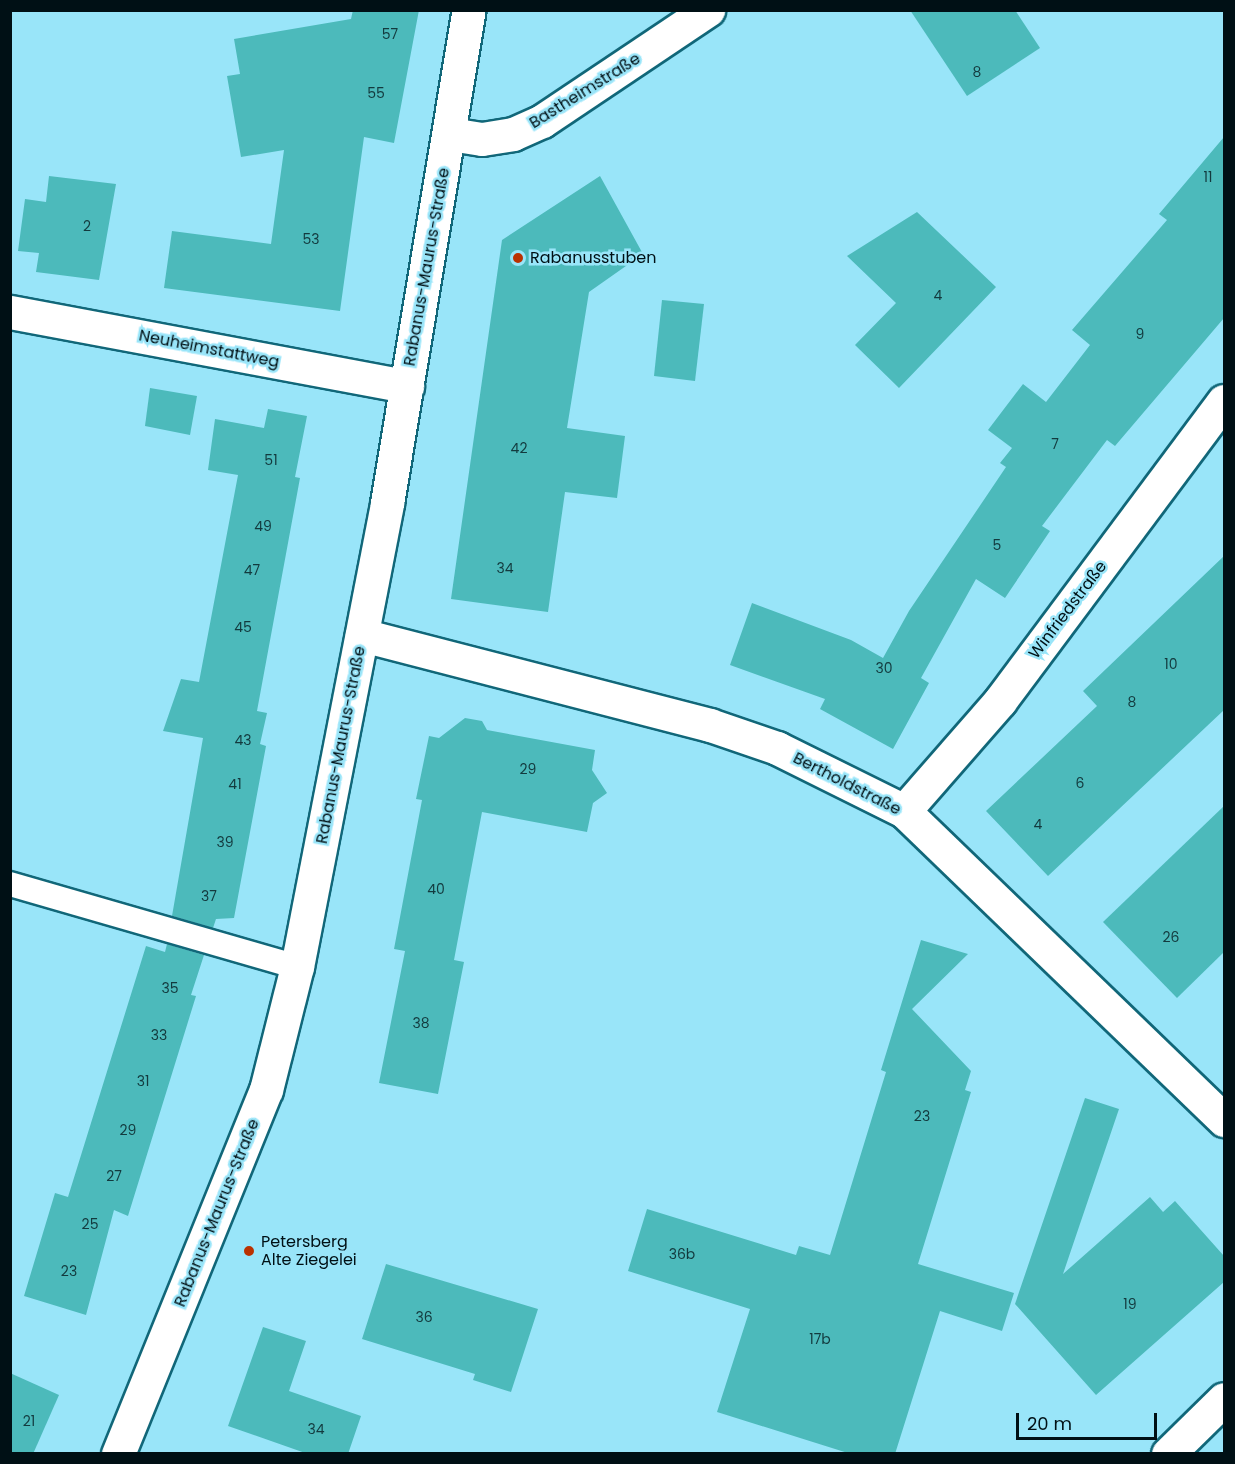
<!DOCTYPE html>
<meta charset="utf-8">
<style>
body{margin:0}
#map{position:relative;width:1235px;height:1464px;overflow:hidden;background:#99e5f9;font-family:Poppins,sans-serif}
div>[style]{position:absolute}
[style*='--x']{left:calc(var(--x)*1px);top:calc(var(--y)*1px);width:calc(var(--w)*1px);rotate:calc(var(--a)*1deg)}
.building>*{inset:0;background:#4cbabb}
.roads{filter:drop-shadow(2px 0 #116779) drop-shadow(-2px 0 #116779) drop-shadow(0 2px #116779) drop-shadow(0 -2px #116779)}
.lane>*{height:24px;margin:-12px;padding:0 12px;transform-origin:12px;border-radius:12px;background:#fff}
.street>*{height:33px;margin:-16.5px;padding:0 16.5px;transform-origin:16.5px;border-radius:16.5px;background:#fff}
.secondary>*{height:33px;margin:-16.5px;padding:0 16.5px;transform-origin:16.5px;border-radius:16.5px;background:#fff}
.dots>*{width:16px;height:16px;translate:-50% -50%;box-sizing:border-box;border:3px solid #99e5f9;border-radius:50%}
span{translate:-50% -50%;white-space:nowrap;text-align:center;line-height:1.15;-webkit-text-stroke:5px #99e5f9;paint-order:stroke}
.number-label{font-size:14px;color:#133a3e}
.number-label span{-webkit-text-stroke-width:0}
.street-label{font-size:16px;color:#001015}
.poi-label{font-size:16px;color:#001015}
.left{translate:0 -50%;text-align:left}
.frame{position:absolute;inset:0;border:12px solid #001015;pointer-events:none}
.scale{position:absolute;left:1016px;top:1413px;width:141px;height:27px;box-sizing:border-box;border:3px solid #001015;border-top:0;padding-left:8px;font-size:18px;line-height:21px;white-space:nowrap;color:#001015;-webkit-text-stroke:4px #99e5f9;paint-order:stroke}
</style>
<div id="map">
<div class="building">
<i style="clip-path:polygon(353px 10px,419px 10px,394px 143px,364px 137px,340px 311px,164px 288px,172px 231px,271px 244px,284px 150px,241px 157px,227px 76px,240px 74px,234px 39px,351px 19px)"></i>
<i style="clip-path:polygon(910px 10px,1015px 10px,1040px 48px,967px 96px)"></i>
<i style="clip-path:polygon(1224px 137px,1224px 318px,1115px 446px,1107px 440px,1042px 526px,1050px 531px,1005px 598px,976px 579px,921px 678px,929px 683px,893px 749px,820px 709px,825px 699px,730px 665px,752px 603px,851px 640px,883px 658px,909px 611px,1006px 467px,1000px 463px,1012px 448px,988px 430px,1023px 384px,1046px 402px,1090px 345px,1072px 330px,1167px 220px,1159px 214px)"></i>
<i style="clip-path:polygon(49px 176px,116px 184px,99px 280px,36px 272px,39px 253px,18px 251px,25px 199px,46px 202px)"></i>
<i style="clip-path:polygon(600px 176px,643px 254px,589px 292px,567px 428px,625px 436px,617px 498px,565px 492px,548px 612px,451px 599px,502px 240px)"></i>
<i style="clip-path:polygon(917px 212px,996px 287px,899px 388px,855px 345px,896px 303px,847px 256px)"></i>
<i style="clip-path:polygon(662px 300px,704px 304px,695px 381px,654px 376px)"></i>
<i style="clip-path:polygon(150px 388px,197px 396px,190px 435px,145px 426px)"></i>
<i style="clip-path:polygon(268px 409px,307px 416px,295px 477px,300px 478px,257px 711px,267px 713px,260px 744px,266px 746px,253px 816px,234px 918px,216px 919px,213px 928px,172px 916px,203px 738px,163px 731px,181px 679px,199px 682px,238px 475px,208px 470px,215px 419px,264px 428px)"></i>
<i style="clip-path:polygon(1224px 556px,1224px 710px,1048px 876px,986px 811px,1097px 706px,1083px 691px)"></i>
<i style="clip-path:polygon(465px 718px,482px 721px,487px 730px,595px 750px,592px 770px,607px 793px,593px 803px,587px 832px,482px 812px,454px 960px,464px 962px,438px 1094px,379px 1083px,405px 951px,394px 949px,422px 800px,416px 799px,429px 736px,439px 738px)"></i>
<i style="clip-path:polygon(1224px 806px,1224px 952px,1177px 998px,1103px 922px)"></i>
<i style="clip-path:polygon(921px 940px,968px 954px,912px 1009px,971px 1071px,965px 1090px,971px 1092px,918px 1264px,1014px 1293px,1002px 1331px,940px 1311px,895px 1454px,851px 1454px,717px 1412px,750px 1309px,628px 1271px,647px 1209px,796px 1255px,799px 1246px,830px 1255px,886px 1072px,881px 1070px)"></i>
<i style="clip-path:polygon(167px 944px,204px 955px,191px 995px,196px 996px,128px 1216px,114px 1210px,86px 1315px,24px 1296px,55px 1193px,68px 1197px,146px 946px,165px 952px)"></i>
<i style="clip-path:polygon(1085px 1098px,1119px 1109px,1063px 1274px,1150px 1197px,1163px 1212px,1175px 1201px,1224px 1256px,1224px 1282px,1096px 1395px,1015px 1304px)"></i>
<i style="clip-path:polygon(386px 1264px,538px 1309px,511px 1392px,473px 1380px,475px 1374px,362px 1339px)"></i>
<i style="clip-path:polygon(263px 1327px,306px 1341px,289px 1391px,361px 1416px,348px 1454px,308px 1454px,228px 1426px)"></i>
<i style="clip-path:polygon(10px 1373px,59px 1395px,33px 1454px,10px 1454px)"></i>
</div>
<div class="roads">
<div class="lane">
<i style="--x:10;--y:884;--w:299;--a:16.1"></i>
</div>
<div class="street">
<i style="--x:450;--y:134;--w:32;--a:9"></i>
<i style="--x:482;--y:139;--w:31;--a:-9"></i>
<i style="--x:513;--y:134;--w:32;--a:-24"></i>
<i style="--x:542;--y:121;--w:200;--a:-33.8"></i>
<i style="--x:10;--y:312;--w:404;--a:10.6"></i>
<i style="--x:362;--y:635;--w:359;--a:14.5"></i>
<i style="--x:710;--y:725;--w:71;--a:18.9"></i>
<i style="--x:777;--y:748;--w:142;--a:26.4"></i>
<i style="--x:904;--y:811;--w:445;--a:44"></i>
<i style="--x:904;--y:811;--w:146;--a:-48.9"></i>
<i style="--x:1000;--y:701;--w:374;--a:-53.3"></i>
<i style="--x:1168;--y:1454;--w:78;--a:-44.5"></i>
</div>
<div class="secondary">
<i style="--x:118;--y:1454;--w:393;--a:-67.9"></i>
<i style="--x:266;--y:1090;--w:127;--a:-75.9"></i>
<i style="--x:297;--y:967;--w:473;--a:-79"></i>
<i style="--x:387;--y:503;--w:500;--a:-80.6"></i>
</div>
</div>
<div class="dots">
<i style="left:518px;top:258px;background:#ba3100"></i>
<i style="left:249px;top:1251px;background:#ba3100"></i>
</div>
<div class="number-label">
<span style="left:390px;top:34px">57</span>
<span style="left:977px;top:72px">8</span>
<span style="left:376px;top:93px">55</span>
<span style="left:1208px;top:177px">11</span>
<span style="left:87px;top:226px">2</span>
<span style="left:311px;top:239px">53</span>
<span style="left:938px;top:295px">4</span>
<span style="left:1140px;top:334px">9</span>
<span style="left:1055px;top:444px">7</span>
<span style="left:519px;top:448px">42</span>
<span style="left:271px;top:460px">51</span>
<span style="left:263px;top:526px">49</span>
<span style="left:997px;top:545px">5</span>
<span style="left:505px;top:568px">34</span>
<span style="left:252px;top:570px">47</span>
<span style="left:243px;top:627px">45</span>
<span style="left:1171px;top:664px">10</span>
<span style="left:884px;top:668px">30</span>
<span style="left:1132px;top:702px">8</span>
<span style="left:243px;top:740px">43</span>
<span style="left:528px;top:769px">29</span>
<span style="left:1080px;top:783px">6</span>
<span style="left:235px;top:784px">41</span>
<span style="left:1038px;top:824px">4</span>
<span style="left:225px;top:842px">39</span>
<span style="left:436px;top:889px">40</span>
<span style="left:209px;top:896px">37</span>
<span style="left:1171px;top:937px">26</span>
<span style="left:170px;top:988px">35</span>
<span style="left:421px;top:1023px">38</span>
<span style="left:159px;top:1035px">33</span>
<span style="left:143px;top:1081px">31</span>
<span style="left:922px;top:1116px">23</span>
<span style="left:128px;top:1130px">29</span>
<span style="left:114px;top:1176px">27</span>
<span style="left:90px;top:1224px">25</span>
<span style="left:682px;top:1254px">36b</span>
<span style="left:69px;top:1271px">23</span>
<span style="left:1130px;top:1304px">19</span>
<span style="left:424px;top:1317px">36</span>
<span style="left:820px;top:1339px">17b</span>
<span style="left:29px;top:1421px">21</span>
<span style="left:316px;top:1429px">34</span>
</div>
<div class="street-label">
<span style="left:585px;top:91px;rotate:-32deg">Bastheimstraße</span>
<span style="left:427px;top:267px;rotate:-80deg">Rabanus-Maurus-Straße</span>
<span style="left:209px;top:349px;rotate:11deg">Neuheimstattweg</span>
<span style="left:1068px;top:610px;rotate:-53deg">Winfriedstraße</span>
<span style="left:341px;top:745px;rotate:-79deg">Rabanus-Maurus-Straße</span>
<span style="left:847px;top:784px;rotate:27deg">Bertholdstraße</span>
<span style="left:217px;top:1213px;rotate:-68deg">Rabanus-Maurus-Straße</span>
</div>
<div class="poi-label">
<span class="left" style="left:530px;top:258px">Rabanusstuben</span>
<span class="left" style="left:261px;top:1251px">Petersberg<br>Alte Ziegelei</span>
</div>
<div class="frame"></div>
<div class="scale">20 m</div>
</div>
